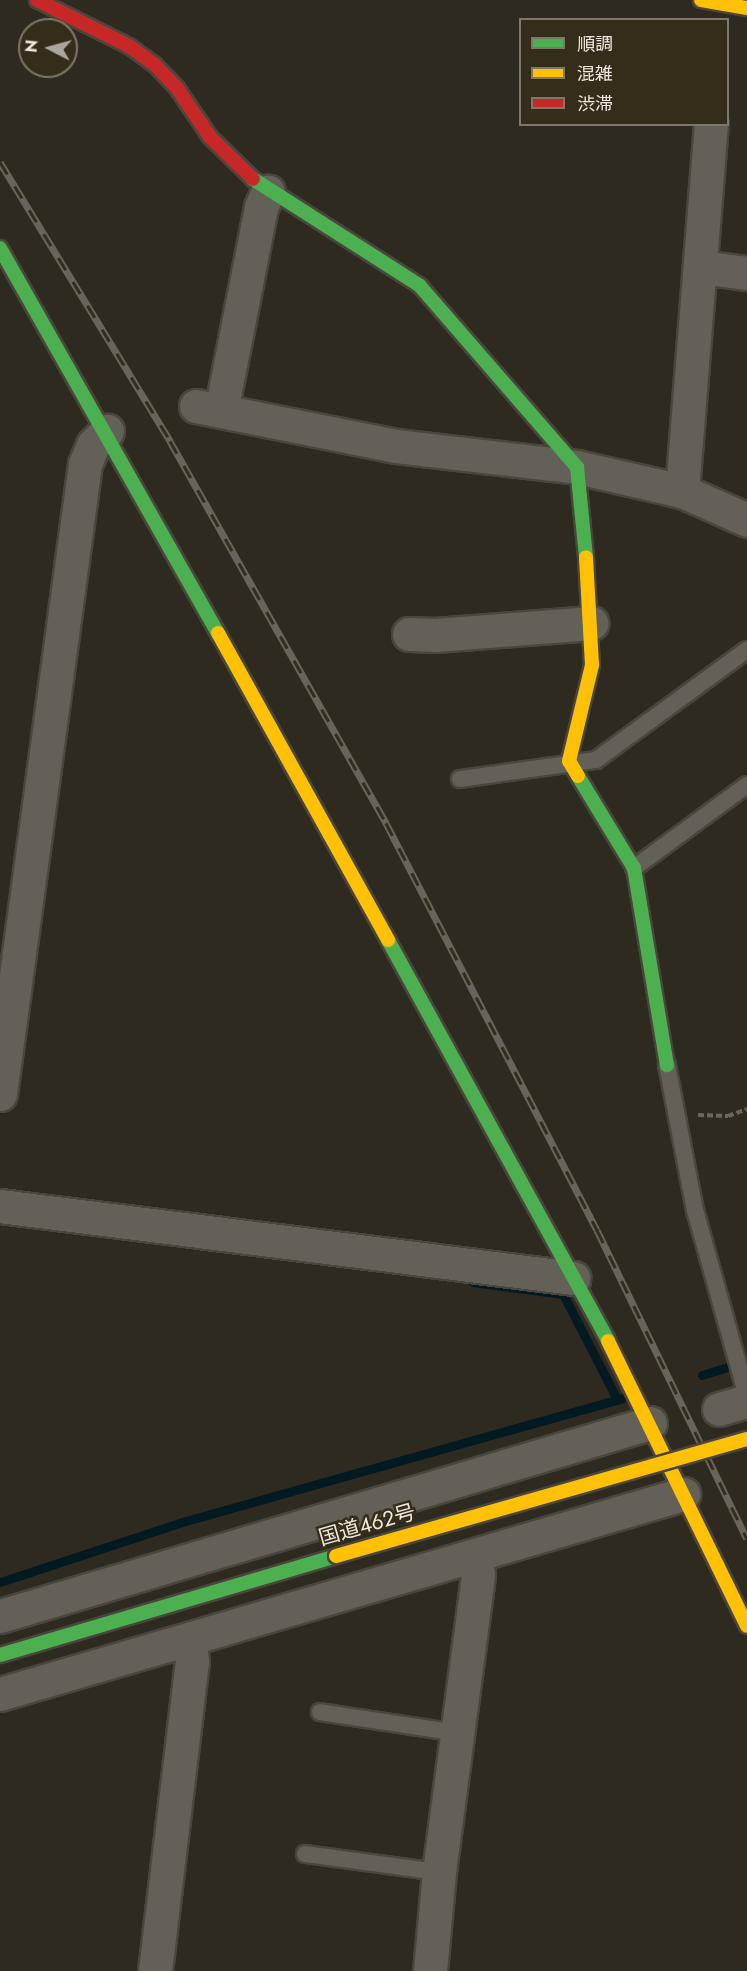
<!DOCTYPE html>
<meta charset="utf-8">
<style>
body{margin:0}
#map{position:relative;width:747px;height:1971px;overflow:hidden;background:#2e2a20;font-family:Jost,"Noto Sans JP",sans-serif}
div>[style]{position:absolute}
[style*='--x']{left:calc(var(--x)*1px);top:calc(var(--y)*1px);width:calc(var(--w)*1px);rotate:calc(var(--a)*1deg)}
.stream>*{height:9px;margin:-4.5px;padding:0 4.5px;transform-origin:4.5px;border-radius:4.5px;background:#041a23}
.path>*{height:4px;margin-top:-2px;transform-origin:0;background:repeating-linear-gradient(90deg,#69665d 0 6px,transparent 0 9px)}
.roads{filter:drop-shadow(2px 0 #49463d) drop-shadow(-2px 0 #49463d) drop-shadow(0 2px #49463d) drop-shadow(0 -2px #49463d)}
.lane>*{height:16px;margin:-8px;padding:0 8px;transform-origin:8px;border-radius:8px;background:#636057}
.street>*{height:33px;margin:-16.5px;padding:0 16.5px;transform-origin:16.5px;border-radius:16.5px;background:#636057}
.fast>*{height:14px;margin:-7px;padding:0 7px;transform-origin:7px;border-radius:7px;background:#4caf50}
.slow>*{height:14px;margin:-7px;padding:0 7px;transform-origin:7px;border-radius:7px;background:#ffc107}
.jam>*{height:14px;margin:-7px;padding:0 7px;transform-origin:7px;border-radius:7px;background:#c62828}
.rail>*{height:7px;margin-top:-3.5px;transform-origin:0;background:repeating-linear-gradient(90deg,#342d1a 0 14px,#67645c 0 28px);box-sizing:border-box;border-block:2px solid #67645c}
.bridges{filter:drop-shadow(2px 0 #49463d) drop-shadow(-2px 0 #49463d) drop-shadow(0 2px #49463d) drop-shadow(0 -2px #49463d)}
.slow-bridge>*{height:14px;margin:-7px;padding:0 7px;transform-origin:7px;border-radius:7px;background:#ffc107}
span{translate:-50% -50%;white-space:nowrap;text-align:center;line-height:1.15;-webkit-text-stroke:5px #342d1a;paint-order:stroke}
.street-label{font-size:21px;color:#ede8dd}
.legend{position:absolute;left:519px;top:18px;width:210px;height:108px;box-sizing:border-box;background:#342d1a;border:2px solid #7e7868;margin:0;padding:8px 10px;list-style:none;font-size:18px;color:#ede8dd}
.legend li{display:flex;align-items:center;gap:12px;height:30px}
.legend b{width:30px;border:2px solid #7e7868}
.north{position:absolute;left:18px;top:18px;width:60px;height:60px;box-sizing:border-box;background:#342d1a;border:2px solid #7e7868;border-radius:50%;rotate:276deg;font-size:16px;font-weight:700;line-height:24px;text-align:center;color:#ede8dd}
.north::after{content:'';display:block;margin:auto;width:21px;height:27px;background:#aaa69b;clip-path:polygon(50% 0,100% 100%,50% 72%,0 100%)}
</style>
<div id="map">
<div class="stream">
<i style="--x:473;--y:1282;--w:91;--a:7.6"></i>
<i style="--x:563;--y:1294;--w:118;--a:62.8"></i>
<i style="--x:702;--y:1375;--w:47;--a:-17.3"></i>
<i style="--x:0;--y:1582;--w:192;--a:-18.2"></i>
<i style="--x:182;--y:1522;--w:457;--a:-15.7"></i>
</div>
<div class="path">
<i style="--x:698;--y:1115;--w:30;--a:2"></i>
<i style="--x:728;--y:1116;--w:20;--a:-20"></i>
</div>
<div class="roads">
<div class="lane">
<i style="--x:460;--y:779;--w:137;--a:-8"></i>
<i style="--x:596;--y:760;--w:187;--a:-36.1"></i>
<i style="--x:634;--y:868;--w:140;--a:-36.3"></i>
<i style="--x:667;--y:1065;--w:148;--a:79.1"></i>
<i style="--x:695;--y:1210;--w:193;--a:74.4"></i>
<i style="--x:320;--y:1712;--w:140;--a:8.7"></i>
<i style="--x:305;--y:1854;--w:135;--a:7.7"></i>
</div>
<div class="street">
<i style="--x:700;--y:267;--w:47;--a:7.3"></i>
<i style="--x:196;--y:406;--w:204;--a:11.3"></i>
<i style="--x:396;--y:446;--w:182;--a:6.6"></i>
<i style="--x:577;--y:467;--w:108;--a:12.9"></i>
<i style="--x:682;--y:491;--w:71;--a:24"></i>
<i style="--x:221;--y:411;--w:208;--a:-78.9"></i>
<i style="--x:261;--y:207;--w:17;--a:-66"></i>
<i style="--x:682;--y:491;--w:368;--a:-85.5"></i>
<i style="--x:409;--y:634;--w:26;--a:2"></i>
<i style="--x:435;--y:635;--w:157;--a:-4.4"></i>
<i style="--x:0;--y:1094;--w:636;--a:-82.32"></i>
<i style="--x:85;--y:464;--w:21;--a:-67"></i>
<i style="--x:93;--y:445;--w:20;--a:-45"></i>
<i style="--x:0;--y:1206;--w:578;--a:7.16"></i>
<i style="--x:719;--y:1409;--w:29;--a:-16"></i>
<i style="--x:0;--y:1616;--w:678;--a:-16.54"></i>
<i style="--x:0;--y:1694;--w:712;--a:-16.32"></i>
<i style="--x:155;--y:1971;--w:312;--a:-83.2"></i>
<i style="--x:192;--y:1661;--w:21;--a:-98"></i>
<i style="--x:430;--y:1971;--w:99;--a:-84.8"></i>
<i style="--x:439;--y:1872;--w:300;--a:-82.5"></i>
<i style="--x:478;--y:1575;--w:20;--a:-99"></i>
</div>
<div class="fast">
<i style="--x:253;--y:179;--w:198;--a:32.6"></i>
<i style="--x:420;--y:286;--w:240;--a:49.1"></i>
<i style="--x:577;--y:467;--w:90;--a:84.3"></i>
<i style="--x:0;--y:248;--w:442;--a:60.5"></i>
<i style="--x:578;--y:776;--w:108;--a:58.7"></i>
<i style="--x:634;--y:868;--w:200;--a:80.5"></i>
<i style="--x:388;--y:940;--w:457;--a:61.2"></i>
<i style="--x:0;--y:1655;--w:350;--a:-16.4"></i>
</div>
<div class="slow">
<i style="--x:701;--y:0;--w:47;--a:9.9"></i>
<i style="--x:218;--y:633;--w:351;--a:61"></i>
<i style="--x:578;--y:776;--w:17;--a:-121"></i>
<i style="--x:569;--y:761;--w:99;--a:-76.5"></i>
<i style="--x:592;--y:665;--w:108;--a:-93.2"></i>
<i style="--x:608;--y:1341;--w:317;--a:64"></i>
</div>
<div class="jam">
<i style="--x:37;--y:0;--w:103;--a:26.6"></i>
<i style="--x:129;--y:46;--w:32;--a:36"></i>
<i style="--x:155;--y:65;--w:32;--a:46"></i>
<i style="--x:177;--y:88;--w:59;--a:56"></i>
<i style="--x:210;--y:137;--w:60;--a:44.3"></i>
</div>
</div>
<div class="rail">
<i style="--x:0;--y:162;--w:327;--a:58.6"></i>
<i style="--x:170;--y:441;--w:439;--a:60.5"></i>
<i style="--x:386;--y:823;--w:458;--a:62.6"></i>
<i style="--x:597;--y:1230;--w:343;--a:64.1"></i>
</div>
<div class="bridges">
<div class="slow-bridge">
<i style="--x:336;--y:1556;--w:427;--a:-15.9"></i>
</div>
</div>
<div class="street-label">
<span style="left:367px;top:1525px;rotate:-16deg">国道462号</span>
</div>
<ul class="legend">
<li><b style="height:8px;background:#4caf50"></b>順調</li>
<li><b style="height:8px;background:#ffc107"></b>混雑</li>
<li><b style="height:8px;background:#c62828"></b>渋滞</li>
</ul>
<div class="north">N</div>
</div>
